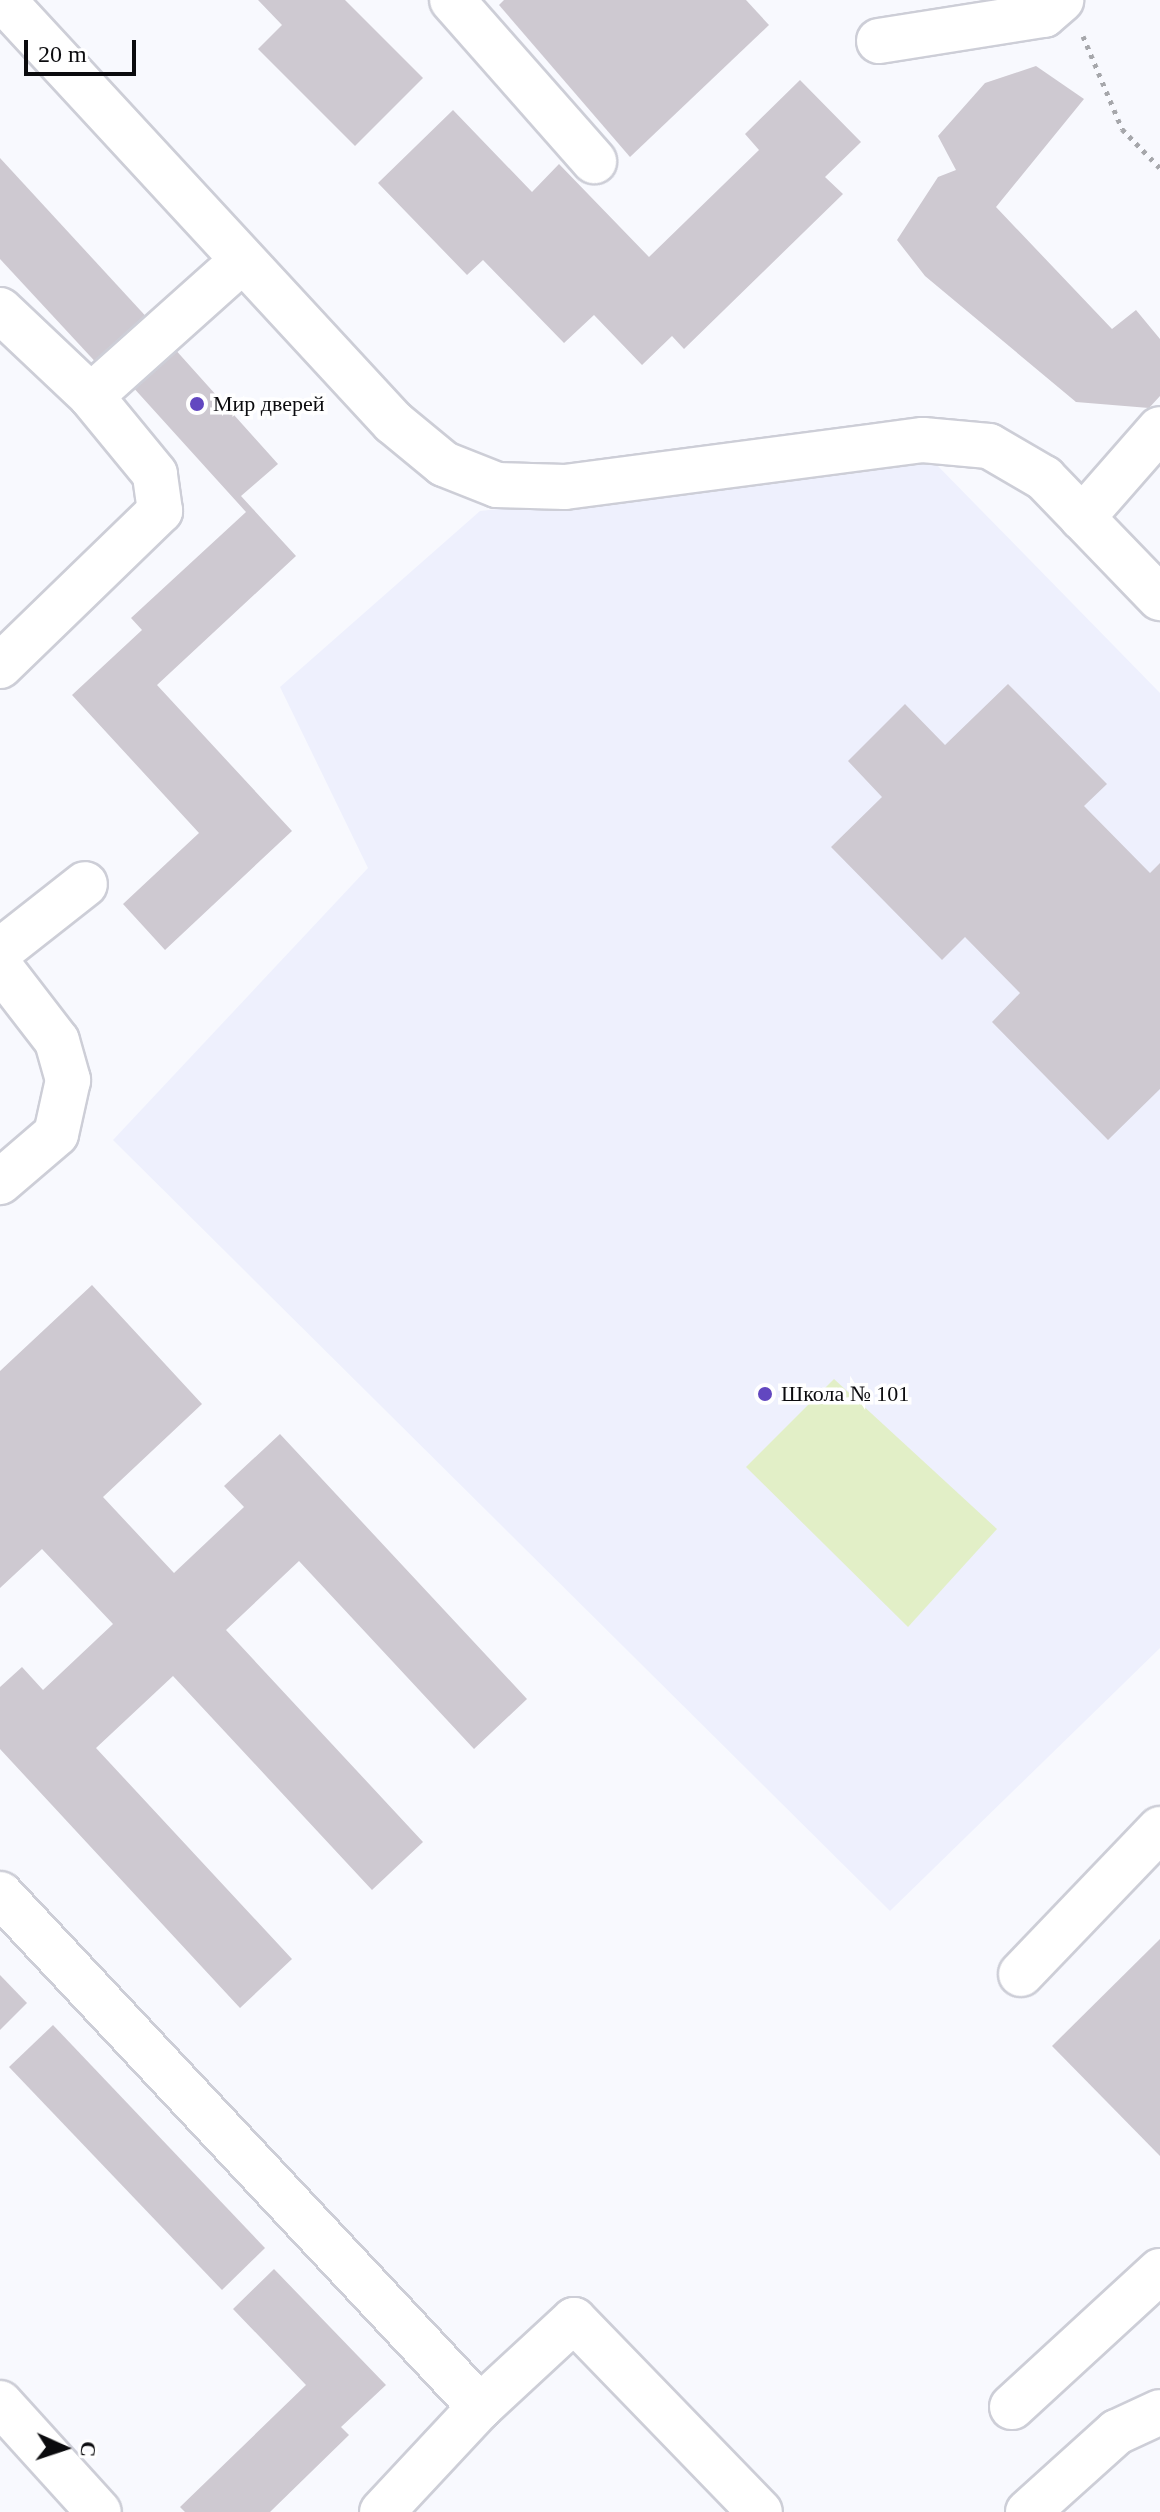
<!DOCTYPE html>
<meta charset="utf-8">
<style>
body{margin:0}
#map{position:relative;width:1160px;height:2512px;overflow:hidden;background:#f8f9fe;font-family:Georgia,serif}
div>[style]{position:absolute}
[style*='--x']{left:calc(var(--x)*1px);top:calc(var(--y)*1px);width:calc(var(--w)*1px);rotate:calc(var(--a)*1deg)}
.built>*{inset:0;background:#eef0fd}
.green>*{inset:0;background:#e2efc7}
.building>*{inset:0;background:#cec9d1}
.path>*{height:5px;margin-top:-2.5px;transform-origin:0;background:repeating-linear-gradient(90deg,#a6a7ab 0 4px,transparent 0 10px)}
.roads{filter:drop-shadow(2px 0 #cdced7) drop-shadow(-2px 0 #cdced7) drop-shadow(0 2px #cdced7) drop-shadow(0 -2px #cdced7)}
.minor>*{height:44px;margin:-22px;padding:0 22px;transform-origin:22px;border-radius:22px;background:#fff}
.dots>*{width:22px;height:22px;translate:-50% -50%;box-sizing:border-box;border:4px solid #fff;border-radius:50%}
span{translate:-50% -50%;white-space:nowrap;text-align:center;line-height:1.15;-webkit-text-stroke:7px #fff;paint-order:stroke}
.poi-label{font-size:22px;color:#0b0b0e}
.left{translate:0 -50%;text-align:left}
.north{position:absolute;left:24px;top:2408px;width:80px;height:80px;-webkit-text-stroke:6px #fff;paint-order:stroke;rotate:93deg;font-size:22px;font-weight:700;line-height:32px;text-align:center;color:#0b0b0e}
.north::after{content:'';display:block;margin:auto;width:28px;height:36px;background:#0b0b0e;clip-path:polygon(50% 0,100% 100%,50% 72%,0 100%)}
.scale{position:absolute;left:24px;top:40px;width:112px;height:36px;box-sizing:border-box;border:4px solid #0b0b0e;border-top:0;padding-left:10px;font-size:24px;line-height:28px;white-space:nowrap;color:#0b0b0e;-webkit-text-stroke:6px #fff;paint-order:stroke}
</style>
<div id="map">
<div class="built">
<i style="clip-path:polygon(933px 461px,1160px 693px,1160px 1648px,890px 1911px,113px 1140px,368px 868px,280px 687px,480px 511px)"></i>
</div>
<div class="green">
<i style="clip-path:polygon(834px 1379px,997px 1529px,908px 1627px,746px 1467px)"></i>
</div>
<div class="building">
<i style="clip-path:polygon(258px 0,345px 0,423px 78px,355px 146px,258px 49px,282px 25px)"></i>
<i style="clip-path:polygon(504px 0,746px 0,769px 25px,630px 157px,499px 5px)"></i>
<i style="clip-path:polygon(1036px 66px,1084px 99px,996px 207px,1112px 329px,1136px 310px,1160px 339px,1160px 396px,1149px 408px,1076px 402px,925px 276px,897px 240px,938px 177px,956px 170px,938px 136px,985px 83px)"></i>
<i style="clip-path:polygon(800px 80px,861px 142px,825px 177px,843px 194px,684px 349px,672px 336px,642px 365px,594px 315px,564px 343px,483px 260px,467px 275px,378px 183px,453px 110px,532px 192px,559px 164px,649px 257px,759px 150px,745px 134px)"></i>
<i style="clip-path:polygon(0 158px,152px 323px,102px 369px,0 259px)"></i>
<i style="clip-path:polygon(173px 347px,278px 464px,241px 496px,296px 556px,157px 685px,292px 831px,165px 950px,123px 904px,199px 833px,72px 695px,142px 630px,131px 618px,246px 512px,131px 385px)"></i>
<i style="clip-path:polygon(1008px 684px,1107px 784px,1084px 806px,1150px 873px,1160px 863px,1160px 1089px,1108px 1140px,992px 1022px,1020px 993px,965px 937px,942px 960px,831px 847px,882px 797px,848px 761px,905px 704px,945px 745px)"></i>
<i style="clip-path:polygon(92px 1285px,202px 1404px,103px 1497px,174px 1573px,244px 1507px,224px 1486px,280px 1434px,527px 1699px,474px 1749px,299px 1561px,226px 1630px,423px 1842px,372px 1890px,173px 1676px,96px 1748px,292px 1959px,240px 2008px,0 1749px,0 1687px,22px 1667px,43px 1690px,113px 1624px,42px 1549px,0 1588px,0 1371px)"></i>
<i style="clip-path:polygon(1160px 1939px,1160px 2156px,1052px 2046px)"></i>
<i style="clip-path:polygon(0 1975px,27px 2003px,0 2030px)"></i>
<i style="clip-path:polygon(53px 2025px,265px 2248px,222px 2290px,9px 2067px)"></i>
<i style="clip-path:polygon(274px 2269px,386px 2385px,341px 2427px,349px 2435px,270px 2512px,185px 2512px,180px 2507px,306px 2385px,233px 2309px)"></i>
</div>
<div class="path">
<i style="--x:1083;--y:36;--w:101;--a:67.2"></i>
<i style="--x:1122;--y:129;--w:54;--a:45.7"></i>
</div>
<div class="roads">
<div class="minor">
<i style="--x:3;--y:0;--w:575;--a:47.26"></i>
<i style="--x:393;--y:422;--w:66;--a:39.5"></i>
<i style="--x:444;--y:464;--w:57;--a:21.6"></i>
<i style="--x:497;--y:485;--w:68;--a:1.7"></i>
<i style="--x:565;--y:487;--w:361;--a:-7.5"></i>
<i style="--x:923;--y:440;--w:66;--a:5.2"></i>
<i style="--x:989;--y:446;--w:64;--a:30.2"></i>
<i style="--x:1044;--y:478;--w:167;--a:46"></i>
<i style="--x:452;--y:0;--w:215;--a:48.6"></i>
<i style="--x:879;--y:41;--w:167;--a:-9"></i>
<i style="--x:1044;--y:15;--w:23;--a:-41"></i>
<i style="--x:0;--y:310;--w:125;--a:43.4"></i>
<i style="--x:91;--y:396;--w:203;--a:-41.8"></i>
<i style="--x:1082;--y:518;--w:118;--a:-48.8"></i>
<i style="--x:0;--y:666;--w:223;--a:-44.1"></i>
<i style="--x:160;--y:511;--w:37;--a:-98"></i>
<i style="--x:155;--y:474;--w:101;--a:-129.4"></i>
<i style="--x:0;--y:951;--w:108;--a:-38.2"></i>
<i style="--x:0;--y:967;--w:93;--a:52.4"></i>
<i style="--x:57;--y:1041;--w:41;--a:74.2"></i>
<i style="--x:68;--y:1080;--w:55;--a:102.5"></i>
<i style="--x:56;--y:1134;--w:74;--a:139.4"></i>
<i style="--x:0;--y:1894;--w:703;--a:46.9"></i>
<i style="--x:480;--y:2407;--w:128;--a:-42.8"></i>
<i style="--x:574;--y:2320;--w:267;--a:45.9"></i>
<i style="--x:1021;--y:1974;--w:201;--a:-46.2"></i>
<i style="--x:0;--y:2403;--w:147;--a:47.8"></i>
<i style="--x:1012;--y:2407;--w:201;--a:-42.6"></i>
<i style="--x:382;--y:2512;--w:144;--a:-47"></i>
<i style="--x:1028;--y:2512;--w:120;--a:-42"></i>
<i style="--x:1117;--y:2432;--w:47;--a:-24.9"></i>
</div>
</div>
<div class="dots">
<i style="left:197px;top:404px;background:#6247c0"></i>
<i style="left:765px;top:1394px;background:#6247c0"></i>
</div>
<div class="poi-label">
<span class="left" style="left:213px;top:404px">Мир дверей</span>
<span class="left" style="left:781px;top:1394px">Школа № 101</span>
</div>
<div class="north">С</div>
<div class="scale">20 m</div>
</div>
